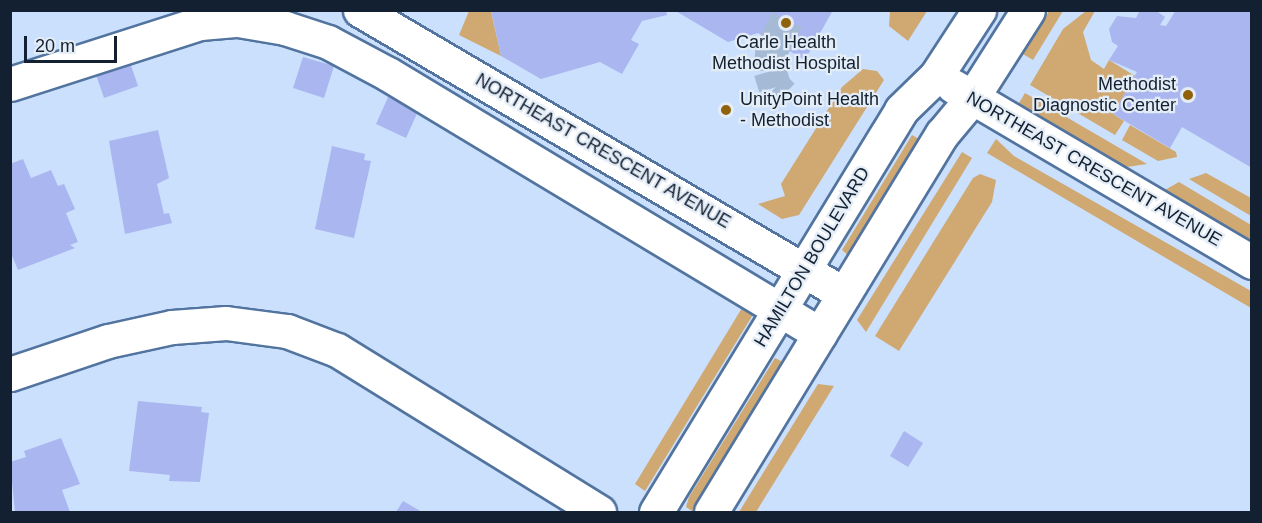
<!DOCTYPE html>
<style>
body{margin:0}
#map{position:relative;width:1262px;height:523px;overflow:hidden;background:#cae0fd;font-family:Arial,sans-serif}
div>[style]{position:absolute}
[style*='--x']{left:calc(var(--x)*1px);top:calc(var(--y)*1px);width:calc(var(--w)*1px);rotate:calc(var(--a)*1deg)}
.green>*{inset:0;background:#cfa872}
.building>*{inset:0;background:#aab6ef}
.minor-tunnel>*{height:33px;margin-top:-16.5px;transform-origin:0;background:repeating-linear-gradient(90deg,#a5bad4 0 33px,transparent 0 49px)}
.roads{filter:drop-shadow(2px 0 #52749f) drop-shadow(-2px 0 #52749f) drop-shadow(0 2px #52749f) drop-shadow(0 -2px #52749f)}
.minor>*{height:33px;margin:-16.5px;padding:0 16.5px;transform-origin:16.5px;border-radius:16.5px;background:#fff}
.dots>*{width:16px;height:16px;translate:-50% -50%;box-sizing:border-box;border:3px solid #e4ecf6;border-radius:50%}
span{translate:-50% -50%;white-space:nowrap;text-align:center;line-height:1.15;-webkit-text-stroke:4.5px #e4ecf6;paint-order:stroke}
.poi-label{font-size:18px;color:#122032}
.right{translate:-100% -50%;text-align:right}
.left{translate:0 -50%;text-align:left}
.street-label{font-size:18px;color:#122032}
.frame{position:absolute;inset:0;border:12px solid #122032;pointer-events:none}
.scale{position:absolute;left:24px;top:36px;width:93px;height:27px;box-sizing:border-box;border:3px solid #122032;border-top:0;padding-left:8px;font-size:18px;line-height:21px;white-space:nowrap;color:#122032;-webkit-text-stroke:4px #e4ecf6;paint-order:stroke}
</style>
<div id="map">
<div class="green">
<i style="clip-path:polygon(469px 11px,491px 11px,501px 56px,459px 35px)"></i>
<i style="clip-path:polygon(890px 11px,890px 10px,927px 11px,908px 41px,889px 26px)"></i>
<i style="clip-path:polygon(1049px 11px,1063px 11px,1033px 60px,1023px 54px)"></i>
<i style="clip-path:polygon(1086px 11px,1095px 11px,1083px 32px,1091px 60px,1104px 69px,1109px 60px,1135px 76px,1113px 114px,1124px 121px,1115px 135px,1030px 85px,1063px 29px)"></i>
<i style="clip-path:polygon(863px 69px,877px 71px,884px 80px,799px 215px,782px 219px,758px 204px,785px 196px,781px 184px,842px 87px)"></i>
<i style="clip-path:polygon(1025px 93px,1147px 164px,1127px 167px,1022px 107px,1019px 103px)"></i>
<i style="clip-path:polygon(1130px 125px,1176px 152px,1177px 157px,1158px 161px,1122px 140px)"></i>
<i style="clip-path:polygon(912px 135px,919px 139px,849px 256px,842px 250px)"></i>
<i style="clip-path:polygon(996px 139px,1014px 156px,1251px 291px,1251px 308px,987px 153px)"></i>
<i style="clip-path:polygon(962px 152px,972px 158px,866px 332px,857px 320px)"></i>
<i style="clip-path:polygon(1206px 173px,1251px 198px,1251px 216px,1189px 179px)"></i>
<i style="clip-path:polygon(980px 174px,996px 180px,992px 202px,899px 351px,875px 336px,973px 178px)"></i>
<i style="clip-path:polygon(1179px 182px,1251px 225px,1251px 241px,1165px 190px)"></i>
<i style="clip-path:polygon(745px 303px,754px 313px,645px 491px,635px 484px)"></i>
<i style="clip-path:polygon(775px 358px,783px 362px,692px 511px,686px 507px,689px 497px)"></i>
<i style="clip-path:polygon(818px 384px,834px 386px,756px 512px,739px 512px)"></i>
</div>
<div class="building">
<i style="clip-path:polygon(491px 10px,666px 10px,667px 15px,642px 21px,631px 40px,639px 44px,622px 74px,600px 62px,541px 79px,501px 56px)"></i>
<i style="clip-path:polygon(674px 10px,833px 10px,805px 60px,758px 33px,728px 42px)"></i>
<i style="clip-path:polygon(1140px 10px,1155px 10px,1165px 17px,1160px 25px,1166px 26px,1176px 10px,1252px 10px,1252px 168px,1182px 127px,1170px 148px,1113px 114px,1137px 72px,1109px 60px,1118px 46px,1112px 42px,1109px 29px,1117px 16px,1136px 18px)"></i>
<i style="clip-path:polygon(127px 54px,138px 86px,104px 98px,93px 66px)"></i>
<i style="clip-path:polygon(303px 57px,334px 66px,324px 98px,293px 88px)"></i>
<i style="clip-path:polygon(389px 95px,419px 109px,406px 138px,376px 124px)"></i>
<i style="clip-path:polygon(158px 130px,169px 178px,157px 184px,164px 214px,169px 213px,172px 223px,125px 234px,109px 141px)"></i>
<i style="clip-path:polygon(332px 146px,365px 154px,364px 160px,371px 161px,354px 238px,315px 229px)"></i>
<i style="clip-path:polygon(23px 159px,31px 178px,51px 170px,58px 186px,64px 184px,75px 209px,66px 213px,78px 242px,70px 245px,75px 248px,18px 270px,10px 251px,10px 164px)"></i>
<i style="clip-path:polygon(138px 401px,202px 407px,201px 412px,209px 413px,200px 482px,169px 481px,170px 475px,129px 471px)"></i>
<i style="clip-path:polygon(904px 431px,923px 443px,908px 467px,890px 456px)"></i>
<i style="clip-path:polygon(61px 438px,80px 484px,62px 490px,70px 512px,15px 512px,10px 462px,26px 457px,24px 451px)"></i>
<i style="clip-path:polygon(403px 501px,422px 512px,396px 512px)"></i>
</div>
<div class="minor-tunnel">
<i style="--x:783;--y:95;--w:11;--a:-135"></i>
<i style="--x:775;--y:87;--w:17;--a:-107"></i>
<i style="--x:770;--y:71;--w:22;--a:-85"></i>
<i style="--x:772;--y:49;--w:44;--a:-62.9"></i>
</div>
<div class="roads">
<div class="minor">
<i style="--x:360;--y:10;--w:561;--a:30.4"></i>
<i style="--x:10;--y:84;--w:200;--a:-17.8"></i>
<i style="--x:200;--y:23;--w:38;--a:-5"></i>
<i style="--x:238;--y:20;--w:48;--a:9.7"></i>
<i style="--x:285;--y:28;--w:45;--a:18"></i>
<i style="--x:328;--y:42;--w:68;--a:28.1"></i>
<i style="--x:388;--y:74;--w:504;--a:31.04"></i>
<i style="--x:953;--y:86;--w:347;--a:30.5"></i>
<i style="--x:10;--y:374;--w:103;--a:-18.6"></i>
<i style="--x:108;--y:341;--w:66;--a:-12.3"></i>
<i style="--x:172;--y:327;--w:54;--a:-4.2"></i>
<i style="--x:226;--y:323;--w:62;--a:7.5"></i>
<i style="--x:287;--y:331;--w:53;--a:20.8"></i>
<i style="--x:337;--y:350;--w:308;--a:31.7"></i>
<i style="--x:656;--y:512;--w:471;--a:-58.6"></i>
<i style="--x:901;--y:110;--w:49;--a:-44.2"></i>
<i style="--x:936;--y:76;--w:79;--a:-56.9"></i>
<i style="--x:711;--y:512;--w:443;--a:-58.6"></i>
<i style="--x:942;--y:134;--w:47;--a:-50.2"></i>
<i style="--x:972;--y:98;--w:104;--a:-57.5"></i>
</div>
</div>
<div class="dots">
<i style="left:786px;top:23px;background:#8f610a"></i>
<i style="left:1188px;top:95px;background:#8f610a"></i>
<i style="left:726px;top:110px;background:#8f610a"></i>
</div>
<div class="poi-label">
<span style="left:786px;top:53px">Carle Health<br>Methodist Hospital</span>
<span class="right" style="left:1176px;top:95px">Methodist<br>Diagnostic Center</span>
<span class="left" style="left:740px;top:110px">UnityPoint Health<br>- Methodist</span>
</div>
<div class="street-label">
<span style="left:603px;top:151px;rotate:30deg">NORTHEAST CRESCENT AVENUE</span>
<span style="left:1094px;top:169px;rotate:30deg">NORTHEAST CRESCENT AVENUE</span>
<span style="left:812px;top:257px;rotate:-59deg">HAMILTON BOULEVARD</span>
</div>
<div class="frame"></div>
<div class="scale">20 m</div>
</div>
